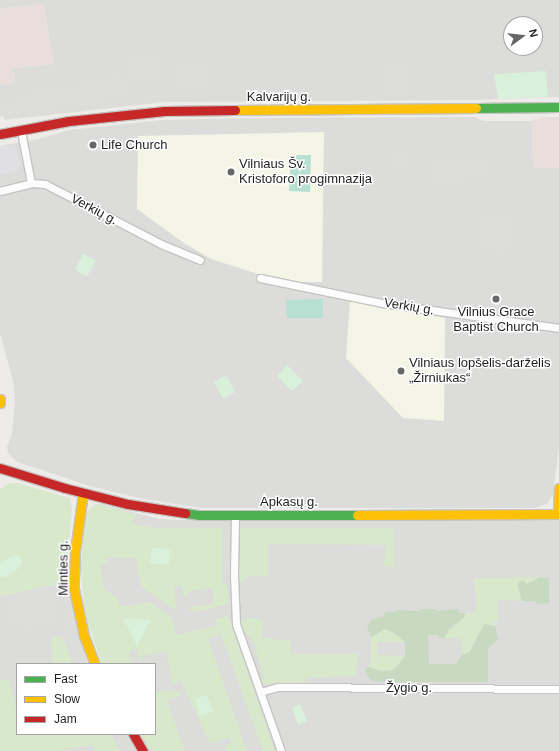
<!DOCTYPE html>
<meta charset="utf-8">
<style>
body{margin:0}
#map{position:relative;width:559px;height:751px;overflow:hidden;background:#edece9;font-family:Helvetica,sans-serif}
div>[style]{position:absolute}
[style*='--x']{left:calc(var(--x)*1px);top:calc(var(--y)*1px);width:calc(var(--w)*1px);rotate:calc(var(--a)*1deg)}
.residential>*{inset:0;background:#dcdcda}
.commercial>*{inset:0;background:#eadedc}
.education>*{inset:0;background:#f4f5e6}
.grass>*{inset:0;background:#d8e8cb}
.forest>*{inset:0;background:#c8d9c1}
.park>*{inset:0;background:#d9f0db}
.pitch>*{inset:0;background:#b8e0d2}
.parking>*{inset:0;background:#dddddc}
.plaza>*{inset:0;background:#e0dfe3}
.roads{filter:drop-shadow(1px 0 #c4c4c2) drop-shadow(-1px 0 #c4c4c2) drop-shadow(0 1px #c4c4c2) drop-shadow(0 -1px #c4c4c2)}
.street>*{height:7px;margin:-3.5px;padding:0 3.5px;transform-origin:3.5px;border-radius:3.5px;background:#fcfcfc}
.fast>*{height:9px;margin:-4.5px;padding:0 4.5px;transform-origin:4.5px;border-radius:4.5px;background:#4caf50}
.slow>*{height:9px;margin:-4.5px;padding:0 4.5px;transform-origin:4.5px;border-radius:4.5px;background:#ffc107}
.jam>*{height:9px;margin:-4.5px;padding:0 4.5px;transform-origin:4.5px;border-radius:4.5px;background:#c62828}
.dots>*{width:11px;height:11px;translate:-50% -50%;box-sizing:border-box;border:2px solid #fff;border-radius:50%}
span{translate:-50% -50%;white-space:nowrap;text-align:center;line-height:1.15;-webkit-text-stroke:3px #fff;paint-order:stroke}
.street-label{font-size:13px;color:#1f1f1f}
.poi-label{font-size:13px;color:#1f1f1f}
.left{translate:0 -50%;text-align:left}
.legend{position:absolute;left:16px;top:663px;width:140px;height:72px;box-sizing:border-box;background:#fff;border:1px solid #a5a5a5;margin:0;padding:5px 7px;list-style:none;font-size:12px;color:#1f1f1f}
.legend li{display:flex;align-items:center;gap:8px;height:20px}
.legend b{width:20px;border:1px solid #a5a5a5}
.north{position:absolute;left:503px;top:16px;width:40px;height:40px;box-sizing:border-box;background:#fff;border:1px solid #a5a5a5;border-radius:50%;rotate:75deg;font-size:11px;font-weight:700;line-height:16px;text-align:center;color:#1f1f1f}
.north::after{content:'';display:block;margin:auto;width:14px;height:18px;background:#676766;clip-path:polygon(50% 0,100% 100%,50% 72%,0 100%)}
</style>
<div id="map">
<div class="residential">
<i style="clip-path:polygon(evenodd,0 0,559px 0,559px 97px,470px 100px,165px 102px,4px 120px,0 102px,0 85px,14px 83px,13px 68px,54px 64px,43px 4px,0 9px,0 0,511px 24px,535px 24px,535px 48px,511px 48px,511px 24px)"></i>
<i style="clip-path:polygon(474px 117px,483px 121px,532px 121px,533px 167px,559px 168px,559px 446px,553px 494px,547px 504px,535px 508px,201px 508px,139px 498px,90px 486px,17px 462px,8px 453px,7px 447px,12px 434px,15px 402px,14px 385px,0 333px,0 146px,39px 139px,69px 130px,162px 120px,260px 118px)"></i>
<i style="clip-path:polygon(100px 504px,160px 519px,179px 520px,559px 520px,559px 751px,150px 751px,137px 734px,155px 734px,155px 664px,102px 664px,84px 603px,81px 570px,83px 538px,87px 513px,95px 505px)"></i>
<i style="clip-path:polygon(48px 586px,68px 586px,78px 637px,88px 664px,17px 664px,17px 734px,126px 734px,136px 751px,0 751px,0 596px)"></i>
</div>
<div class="commercial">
<i style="clip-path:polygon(43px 4px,54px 64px,13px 68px,14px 83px,0 85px,0 9px)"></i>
<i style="clip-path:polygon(542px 117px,559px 117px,559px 168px,533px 167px,532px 121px)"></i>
</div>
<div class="education">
<i style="clip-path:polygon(324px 132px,322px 282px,296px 282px,258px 274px,211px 259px,184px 243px,137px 209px,138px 136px)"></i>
<i style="clip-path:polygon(350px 301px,445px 318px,444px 421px,403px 418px,346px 358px)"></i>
</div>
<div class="grass">
<i style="clip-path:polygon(10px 483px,17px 483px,70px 498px,72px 510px,67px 560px,68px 586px,48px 586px,0 596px,0 489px)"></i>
<i style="clip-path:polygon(99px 504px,138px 515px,134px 518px,133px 524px,154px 528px,222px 528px,222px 583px,227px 583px,228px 601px,223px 606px,191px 612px,190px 607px,214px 604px,212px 588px,187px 592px,187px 597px,184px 597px,182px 586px,174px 587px,177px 611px,144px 589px,140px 583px,136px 559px,106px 557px,107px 563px,100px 565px,104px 589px,117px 597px,120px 607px,149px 602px,172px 618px,176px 635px,217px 626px,216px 618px,228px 616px,275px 751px,263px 751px,221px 634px,208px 639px,247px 751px,227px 751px,225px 745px,231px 743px,229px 737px,210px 744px,180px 678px,173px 686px,167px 651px,142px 656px,143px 660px,139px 661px,137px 649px,130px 650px,132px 664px,102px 664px,88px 624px,84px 604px,81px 563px,87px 512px,92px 507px)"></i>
<i style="clip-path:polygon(239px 528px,393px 528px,395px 567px,384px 567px,386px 545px,268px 544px,268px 576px,248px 576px,243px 582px,238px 582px)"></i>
<i style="clip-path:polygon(540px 577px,527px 584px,517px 584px,522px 601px,498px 600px,498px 621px,494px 621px,495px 626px,484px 624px,469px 652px,462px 655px,461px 638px,444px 638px,450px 629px,464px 618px,466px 613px,473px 613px,473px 610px,477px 610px,474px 578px)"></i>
<i style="clip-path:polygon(253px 618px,262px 620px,262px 638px,291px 641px,291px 654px,358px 654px,356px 673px,352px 676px,306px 678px,305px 682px,261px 684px,259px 679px,264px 678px,253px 639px,240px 628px,240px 621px)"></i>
<i style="clip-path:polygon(385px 629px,394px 633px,405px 642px,377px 642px,377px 655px,405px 656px,394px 670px,381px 671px,368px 667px,371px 661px,371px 637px)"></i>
<i style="clip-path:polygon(55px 636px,63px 637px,72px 664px,52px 664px,51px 640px)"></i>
<i style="clip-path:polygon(9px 679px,17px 716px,17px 734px,111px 734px,120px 751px,94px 751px,93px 745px,57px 751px,0 751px,0 680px)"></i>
<i style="clip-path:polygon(167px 691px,179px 691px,181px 695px,167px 701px,185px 751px,151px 751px,141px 734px,155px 734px,155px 692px)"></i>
</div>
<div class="forest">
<i style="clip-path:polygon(540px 577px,549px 578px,549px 603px,536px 604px,535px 601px,522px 601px,517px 584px,522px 580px,527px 584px)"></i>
<i style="clip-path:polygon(420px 609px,436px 609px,437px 611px,458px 609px,459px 613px,466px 613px,464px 617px,450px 629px,444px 638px,439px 638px,439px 635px,428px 635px,429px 664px,456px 664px,462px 655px,470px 652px,484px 624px,495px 626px,498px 639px,488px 649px,488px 682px,385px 682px,373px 681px,368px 677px,365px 671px,368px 667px,381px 671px,394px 670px,405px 656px,405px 642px,394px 633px,385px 629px,371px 637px,367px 626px,372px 619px,383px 617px,386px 612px,396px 612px,397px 610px,420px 611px)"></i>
</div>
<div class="park">
<i style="clip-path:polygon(546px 71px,548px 97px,498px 99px,494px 74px)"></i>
<i style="clip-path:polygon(83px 254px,96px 260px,87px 277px,75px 270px)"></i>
<i style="clip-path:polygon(287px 365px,303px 381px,292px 391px,277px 376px)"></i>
<i style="clip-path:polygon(226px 375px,235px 392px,223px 399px,214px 382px)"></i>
<i style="clip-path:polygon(152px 547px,170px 550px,169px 565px,150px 563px)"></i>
<i style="clip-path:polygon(17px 555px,23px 561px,19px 568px,7px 577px,0 577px,0 564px,2px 561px)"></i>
<i style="clip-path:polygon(123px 618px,151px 620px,137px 646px)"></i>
<i style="clip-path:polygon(207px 695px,213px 712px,200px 716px,195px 699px)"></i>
<i style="clip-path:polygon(300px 704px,307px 721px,298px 725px,292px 708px)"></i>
</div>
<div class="pitch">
<i style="clip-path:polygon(291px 155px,311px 155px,310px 192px,289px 191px)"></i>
<i style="clip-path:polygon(323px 299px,323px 318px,287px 318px,286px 300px)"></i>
</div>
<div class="parking">
<i style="clip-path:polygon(157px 58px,159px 78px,132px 81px,130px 60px)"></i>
<i style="clip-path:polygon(209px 65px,209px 87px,174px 88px,173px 66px)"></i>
<i style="clip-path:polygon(383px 65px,405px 65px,405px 94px,384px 94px)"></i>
<i style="clip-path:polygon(122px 76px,124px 97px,81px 102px,79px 80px)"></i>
<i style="clip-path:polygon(76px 86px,78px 101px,56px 106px,55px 109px,0 117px,0 94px,2px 102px,5px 103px,29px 100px,28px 93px)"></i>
<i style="clip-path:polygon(393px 155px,406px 156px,406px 170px,392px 170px)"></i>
<i style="clip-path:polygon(437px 161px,488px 164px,487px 177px,463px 175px,462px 183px,436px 182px)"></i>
<i style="clip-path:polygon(480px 219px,509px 219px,509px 252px,493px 251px,490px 246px,479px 246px)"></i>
<i style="clip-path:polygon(226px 530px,235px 530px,234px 576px,223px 575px,224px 535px)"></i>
<i style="clip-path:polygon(53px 589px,58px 622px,20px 628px,18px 621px,11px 621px,6px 596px)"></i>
<i style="clip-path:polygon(68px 589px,74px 589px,89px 649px,76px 658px,70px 639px,63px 608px,61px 593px)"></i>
<i style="clip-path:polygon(169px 668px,172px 687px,155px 690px,155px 671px)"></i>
</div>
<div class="plaza">
<i style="clip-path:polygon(13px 145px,17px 149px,20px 166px,17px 171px,0 175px,0 147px)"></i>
</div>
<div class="roads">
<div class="street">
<i style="--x:21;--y:131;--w:53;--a:79.1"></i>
<i style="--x:0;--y:191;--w:32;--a:-14"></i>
<i style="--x:31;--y:183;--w:14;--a:4"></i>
<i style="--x:45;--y:184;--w:131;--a:27.3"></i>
<i style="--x:161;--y:244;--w:42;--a:22.3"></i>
<i style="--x:260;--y:278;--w:125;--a:11.6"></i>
<i style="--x:382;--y:303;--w:179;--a:8"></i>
<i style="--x:235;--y:516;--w:60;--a:91"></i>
<i style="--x:234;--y:576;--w:48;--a:87.6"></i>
<i style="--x:236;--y:624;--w:135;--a:70.5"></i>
<i style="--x:260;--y:692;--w:19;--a:-16"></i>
<i style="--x:278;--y:687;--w:281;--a:0.4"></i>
</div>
<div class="fast">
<i style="--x:476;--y:108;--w:83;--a:-0.7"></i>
<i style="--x:185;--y:513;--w:15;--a:8"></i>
<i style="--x:200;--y:515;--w:157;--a:0"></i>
</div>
<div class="slow">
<i style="--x:235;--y:110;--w:241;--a:-0.5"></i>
<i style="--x:0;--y:399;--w:4;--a:90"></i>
<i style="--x:83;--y:493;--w:59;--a:97.9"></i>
<i style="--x:75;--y:551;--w:38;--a:92"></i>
<i style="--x:74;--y:589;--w:48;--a:78"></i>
<i style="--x:84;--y:636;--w:30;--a:69"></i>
<i style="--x:558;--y:514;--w:26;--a:-88"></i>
<i style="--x:357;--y:515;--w:202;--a:-0.3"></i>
</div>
<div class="jam">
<i style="--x:0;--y:134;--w:70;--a:-10.7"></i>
<i style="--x:69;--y:121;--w:96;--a:-6"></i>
<i style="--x:164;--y:111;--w:71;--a:-0.8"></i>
<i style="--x:0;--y:468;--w:68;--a:17.1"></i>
<i style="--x:65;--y:488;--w:65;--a:14.3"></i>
<i style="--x:128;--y:504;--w:58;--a:9"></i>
<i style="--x:133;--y:734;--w:20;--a:60"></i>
</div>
</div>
<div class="dots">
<i style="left:93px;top:145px;background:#676766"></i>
<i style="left:231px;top:172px;background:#676766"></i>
<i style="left:496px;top:299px;background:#676766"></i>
<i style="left:401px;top:371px;background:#676766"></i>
</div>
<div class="street-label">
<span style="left:279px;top:97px">Kalvarijų g.</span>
<span style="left:94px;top:210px;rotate:28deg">Verkių g.</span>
<span style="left:409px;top:307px;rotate:9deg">Verkių g.</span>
<span style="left:289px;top:502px">Apkasų g.</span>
<span style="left:64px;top:568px;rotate:-90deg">Minties g.</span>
<span style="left:409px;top:688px">Žygio g.</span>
</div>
<div class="poi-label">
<span class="left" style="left:101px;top:145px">Life Church</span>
<span class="left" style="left:239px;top:172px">Vilniaus Šv.<br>Kristoforo progimnazija</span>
<span style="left:496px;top:320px">Vilnius Grace<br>Baptist Church</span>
<span class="left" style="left:409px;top:371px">Vilniaus lopšelis-darželis<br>„Žirniukas“</span>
</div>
<ul class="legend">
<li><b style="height:5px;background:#4caf50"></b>Fast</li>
<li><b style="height:5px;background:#ffc107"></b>Slow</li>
<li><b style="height:5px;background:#c62828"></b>Jam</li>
</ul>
<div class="north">N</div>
</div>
